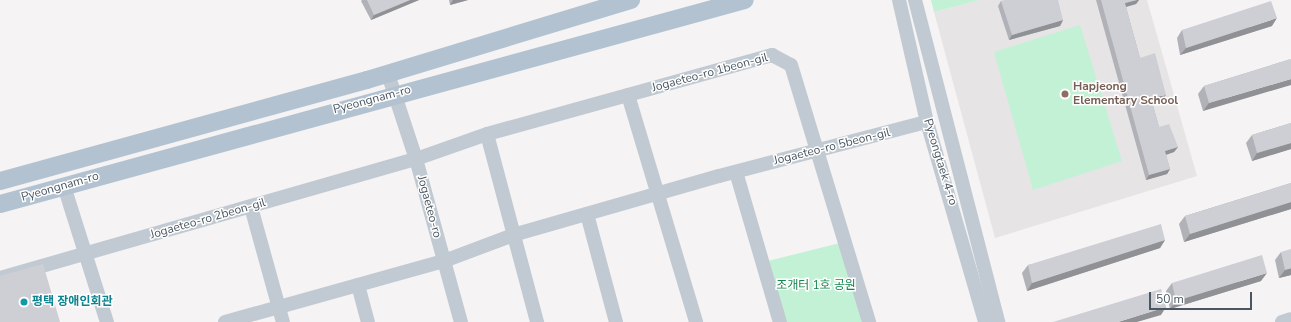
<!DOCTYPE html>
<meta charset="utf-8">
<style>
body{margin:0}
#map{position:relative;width:1291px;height:322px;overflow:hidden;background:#f5f3f3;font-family:"Nunito Sans","Noto Sans KR",sans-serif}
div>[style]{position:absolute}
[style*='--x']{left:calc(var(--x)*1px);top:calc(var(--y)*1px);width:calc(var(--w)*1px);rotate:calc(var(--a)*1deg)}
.education>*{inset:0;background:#e6e4e5}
.green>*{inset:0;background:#c3f1d5}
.minor>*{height:14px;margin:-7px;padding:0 7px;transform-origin:7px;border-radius:7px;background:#c1cad2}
.major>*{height:18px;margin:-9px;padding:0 9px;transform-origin:9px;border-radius:9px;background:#b3c2d1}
.wall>*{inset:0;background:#b0b2b7}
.shaded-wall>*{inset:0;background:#909195}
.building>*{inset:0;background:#cdcfd5}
.dots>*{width:11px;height:11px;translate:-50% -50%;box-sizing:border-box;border:2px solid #fff;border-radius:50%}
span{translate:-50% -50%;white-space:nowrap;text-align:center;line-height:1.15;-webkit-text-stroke:3px #fff;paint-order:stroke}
.street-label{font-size:12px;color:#4a5661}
.education-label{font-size:12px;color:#785e54;font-weight:700}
.left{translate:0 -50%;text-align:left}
.park-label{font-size:12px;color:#17864f}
.culture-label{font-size:12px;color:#0d838f;font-weight:700}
.scale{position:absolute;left:1149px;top:292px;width:103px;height:18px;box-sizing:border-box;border:2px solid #4a5661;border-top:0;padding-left:5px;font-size:12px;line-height:14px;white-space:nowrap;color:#4a5661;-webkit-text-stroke:3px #fff;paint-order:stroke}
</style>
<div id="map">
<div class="education">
<i style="clip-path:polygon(979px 0,1147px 0,1197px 176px,995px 238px,934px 12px)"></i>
</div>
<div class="green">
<i style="clip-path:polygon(931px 0,979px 0,934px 12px)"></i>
<i style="clip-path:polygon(1080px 25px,1122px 161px,1033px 190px,994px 52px)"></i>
<i style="clip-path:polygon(840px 243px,864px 322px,786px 322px,768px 261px)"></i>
</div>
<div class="minor">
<i style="--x:899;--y:0;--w:125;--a:77.1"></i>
<i style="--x:927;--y:122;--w:208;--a:73.8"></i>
<i style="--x:915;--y:0;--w:333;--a:75.5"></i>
<i style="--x:388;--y:74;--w:89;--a:71.8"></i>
<i style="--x:416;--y:159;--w:169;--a:74.6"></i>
<i style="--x:628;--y:95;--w:237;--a:73.3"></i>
<i style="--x:487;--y:134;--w:195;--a:75.1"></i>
<i style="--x:736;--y:172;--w:156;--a:73.7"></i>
<i style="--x:64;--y:186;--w:143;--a:72.5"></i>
<i style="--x:251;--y:207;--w:119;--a:74.5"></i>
<i style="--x:587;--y:214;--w:112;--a:75"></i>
<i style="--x:0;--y:278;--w:433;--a:-16"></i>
<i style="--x:416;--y:159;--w:75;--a:-19.4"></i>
<i style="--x:487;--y:134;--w:296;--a:-15.5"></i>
<i style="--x:772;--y:55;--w:21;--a:28"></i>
<i style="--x:791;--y:65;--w:269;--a:73.1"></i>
<i style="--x:358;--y:285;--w:38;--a:75"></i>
<i style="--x:225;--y:322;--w:227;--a:-15.6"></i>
<i style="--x:444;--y:261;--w:74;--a:-20.6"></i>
<i style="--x:513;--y:235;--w:214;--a:-16"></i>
<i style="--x:719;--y:176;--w:215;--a:-14.6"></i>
<i style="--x:1282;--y:322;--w:9;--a:-18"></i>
</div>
<div class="major">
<i style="--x:0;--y:181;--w:381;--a:-15.4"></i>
<i style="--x:367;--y:80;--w:276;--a:-16.9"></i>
<i style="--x:0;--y:204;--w:772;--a:-15.31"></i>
</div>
<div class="wall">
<i style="clip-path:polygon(362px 0,419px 0,371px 20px,361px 1px)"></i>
<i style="clip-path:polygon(449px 0,468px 0,450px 5px)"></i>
<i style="clip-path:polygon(1096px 0,1139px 0,1136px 4px,1126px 7px,1140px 58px,1163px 100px,1152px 102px,1159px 127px,1178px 147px,1174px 152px,1166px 155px,1170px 169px,1167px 174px,1146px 180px)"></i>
<i style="clip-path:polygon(1001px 1px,1063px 20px,1060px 26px,1009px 40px,998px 6px)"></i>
<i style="clip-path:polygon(1272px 26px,1180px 55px,1177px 38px,1182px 30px)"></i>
<i style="clip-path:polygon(1291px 59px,1203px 111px,1198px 94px,1204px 86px)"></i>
<i style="clip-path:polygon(1291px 123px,1291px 149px,1252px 161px,1246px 143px,1252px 135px)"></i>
<i style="clip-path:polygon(1291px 183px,1291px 209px,1184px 242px,1179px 224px,1185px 216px)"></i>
<i style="clip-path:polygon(1165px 240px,1160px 248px,1027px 291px,1022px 273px,1028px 265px)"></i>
<i style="clip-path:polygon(1281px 252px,1291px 275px,1279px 278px,1275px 260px)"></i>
<i style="clip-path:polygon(1261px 281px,1170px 309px,1166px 291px,1172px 283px)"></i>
</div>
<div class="shaded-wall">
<i style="clip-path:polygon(410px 0,419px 0,371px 20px,374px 15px)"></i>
<i style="clip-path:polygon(453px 0,468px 0,450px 5px)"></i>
<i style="clip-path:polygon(1137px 0,1139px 0,1136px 4px,1122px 8px,1125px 3px)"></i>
<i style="clip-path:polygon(1277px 18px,1272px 26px,1180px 55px,1186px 48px)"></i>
<i style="clip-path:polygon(1063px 20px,1060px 26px,1009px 40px,1012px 35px)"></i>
<i style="clip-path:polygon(1291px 79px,1291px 85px,1203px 111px,1209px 103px)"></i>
<i style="clip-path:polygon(1166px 95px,1163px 100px,1148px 104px,1151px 98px)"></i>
<i style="clip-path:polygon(1291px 143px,1291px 149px,1252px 161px,1257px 153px)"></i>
<i style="clip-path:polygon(1178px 147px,1174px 152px,1162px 156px,1165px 151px)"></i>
<i style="clip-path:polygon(1170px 169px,1167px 174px,1146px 180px,1149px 175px)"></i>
<i style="clip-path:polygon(1291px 202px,1291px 209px,1184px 242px,1190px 234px)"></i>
<i style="clip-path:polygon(1165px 240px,1160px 248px,1027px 291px,1032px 283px)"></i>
<i style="clip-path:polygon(1291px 268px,1291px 275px,1279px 278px,1285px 270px)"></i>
<i style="clip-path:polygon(1267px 273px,1261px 281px,1170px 309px,1176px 301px)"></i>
<i style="clip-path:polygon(1166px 307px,1161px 315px,1137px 322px,1118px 322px)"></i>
</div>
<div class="building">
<i style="clip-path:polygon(367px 0,410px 0,374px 15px)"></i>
<i style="clip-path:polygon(1005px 0,1058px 0,1063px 20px,1012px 35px,1001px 1px)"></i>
<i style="clip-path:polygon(1101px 0,1137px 0,1125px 3px,1140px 58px,1155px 53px,1166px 95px,1151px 98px,1159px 127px,1169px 124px,1178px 147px,1165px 151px,1170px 169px,1149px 175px)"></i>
<i style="clip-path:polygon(1271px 1px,1277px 18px,1186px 48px,1182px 30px)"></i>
<i style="clip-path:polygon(1291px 59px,1291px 79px,1209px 103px,1204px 86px)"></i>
<i style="clip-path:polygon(1291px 123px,1291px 143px,1257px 153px,1252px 135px)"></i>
<i style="clip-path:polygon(1291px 183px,1291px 202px,1190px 234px,1185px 216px)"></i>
<i style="clip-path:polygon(1161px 224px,1165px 240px,1032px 283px,1028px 265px)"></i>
<i style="clip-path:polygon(1291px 249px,1291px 268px,1285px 270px,1281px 252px)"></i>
<i style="clip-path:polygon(1262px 255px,1267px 273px,1176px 301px,1172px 283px)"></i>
<i style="clip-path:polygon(43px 264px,60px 322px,0 322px,0 276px)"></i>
<i style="clip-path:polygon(1161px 289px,1166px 307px,1118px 322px,1053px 322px)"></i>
</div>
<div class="dots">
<i style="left:1065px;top:94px;background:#8d6e63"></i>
<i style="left:24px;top:302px;background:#0f9aa8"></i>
</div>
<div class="street-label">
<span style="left:710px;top:73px;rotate:-15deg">Jogaeteo-ro 1beon-gil</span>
<span style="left:372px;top:100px;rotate:-15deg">Pyeongnam-ro</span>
<span style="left:832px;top:147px;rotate:-14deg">Jogaeteo-ro 5beon-gil</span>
<span style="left:940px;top:162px;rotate:73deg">Pyeongtaek 4-ro</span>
<span style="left:60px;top:187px;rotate:-16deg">Pyeongnam-ro</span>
<span style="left:429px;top:207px;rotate:75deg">Jogaeteo-ro</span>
<span style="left:208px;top:219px;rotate:-16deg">Jogaeteo-ro 2beon-gil</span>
</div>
<div class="education-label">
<span class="left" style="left:1073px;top:94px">Hapjeong<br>Elementary School</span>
</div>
<div class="park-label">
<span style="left:816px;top:286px">조개터 1호 공원</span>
</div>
<div class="culture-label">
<span class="left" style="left:32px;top:302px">평택 장애인회관</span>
</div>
<div class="scale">50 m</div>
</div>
